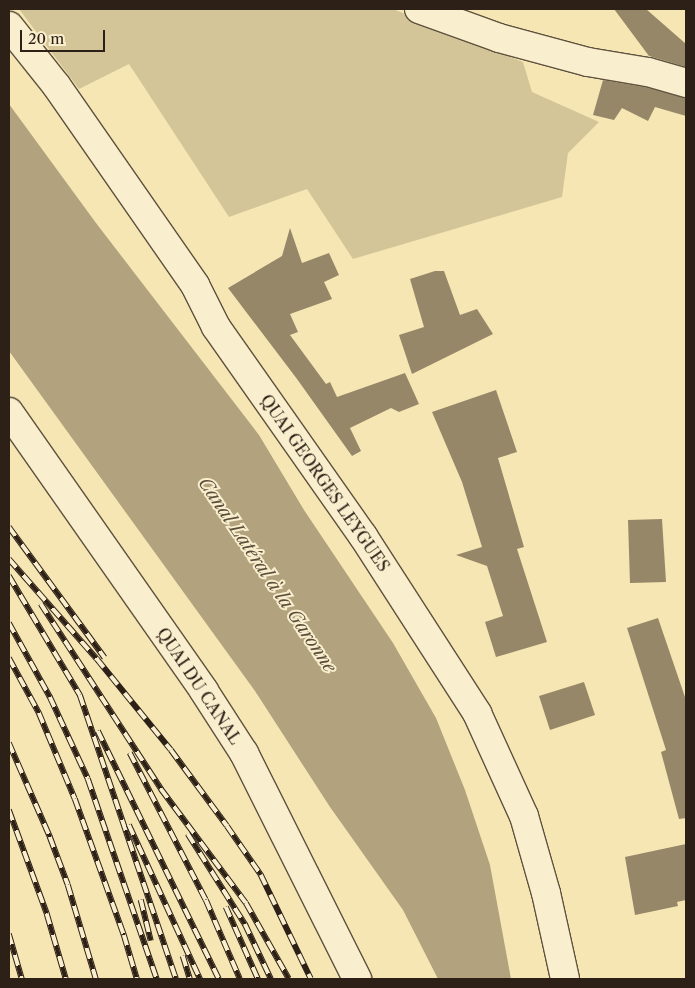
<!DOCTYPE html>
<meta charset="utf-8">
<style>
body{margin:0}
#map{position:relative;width:695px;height:988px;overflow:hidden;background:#f6e6b3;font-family:"Libre Caslon Text",serif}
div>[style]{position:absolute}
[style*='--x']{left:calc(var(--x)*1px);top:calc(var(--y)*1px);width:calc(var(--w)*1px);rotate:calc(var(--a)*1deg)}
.green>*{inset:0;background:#d4c598}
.water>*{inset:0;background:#b2a37e}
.building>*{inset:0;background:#968768}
.roads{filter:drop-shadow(1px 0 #5f523e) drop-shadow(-1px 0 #5f523e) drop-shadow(0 1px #5f523e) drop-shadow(0 -1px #5f523e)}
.street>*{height:28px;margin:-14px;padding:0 14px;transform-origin:14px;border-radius:14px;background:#f9efce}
.secondary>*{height:28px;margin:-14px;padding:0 14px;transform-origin:14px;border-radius:14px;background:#f9efce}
.rail>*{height:5.5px;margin-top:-2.75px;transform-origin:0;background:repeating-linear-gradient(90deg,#f9efce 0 11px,#2d2117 0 22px);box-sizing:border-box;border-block:1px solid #2d2117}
span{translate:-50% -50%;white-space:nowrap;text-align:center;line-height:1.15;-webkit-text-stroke:4px #f9efce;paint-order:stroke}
.street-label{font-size:16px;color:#2d2117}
.water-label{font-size:18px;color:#5c4e3b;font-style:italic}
.frame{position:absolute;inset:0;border:10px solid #2d2117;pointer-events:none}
.scale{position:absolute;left:20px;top:30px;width:85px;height:22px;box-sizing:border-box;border:2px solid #2d2117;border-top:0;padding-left:6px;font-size:15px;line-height:18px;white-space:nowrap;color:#2d2117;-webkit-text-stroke:4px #f9efce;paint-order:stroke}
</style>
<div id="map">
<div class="green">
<i style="clip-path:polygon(19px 9px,393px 9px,523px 62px,532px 92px,599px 122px,568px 153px,562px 197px,353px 259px,307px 189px,229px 217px,129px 64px,79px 89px)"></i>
</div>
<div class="water">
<i style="clip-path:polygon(9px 104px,96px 223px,259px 435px,304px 510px,393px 643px,436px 718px,465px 790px,490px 865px,511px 979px,438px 979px,403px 910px,330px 807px,255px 691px,9px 351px)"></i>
</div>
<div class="building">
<i style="clip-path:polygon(614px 9px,646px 9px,686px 44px,686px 67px,649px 56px)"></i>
<i style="clip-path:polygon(603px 80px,645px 87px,686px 98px,686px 116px,655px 107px,648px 121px,622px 108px,614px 120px,593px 115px)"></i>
<i style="clip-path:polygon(290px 228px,302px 263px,329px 253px,339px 275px,324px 282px,332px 299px,290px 314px,298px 332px,290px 335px,326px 384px,330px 382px,337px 397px,405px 373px,419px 404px,399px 412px,391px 408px,350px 428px,361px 451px,352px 456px,297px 379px,228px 288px,282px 256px)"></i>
<i style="clip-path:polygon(435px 271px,444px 271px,460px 315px,477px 309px,493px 334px,412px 374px,399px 335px,424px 327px,410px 279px)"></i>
<i style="clip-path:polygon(496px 390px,517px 452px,498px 458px,524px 547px,517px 549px,547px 642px,496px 657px,485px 622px,503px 616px,487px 566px,456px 555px,482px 547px,462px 482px,432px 412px)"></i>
<i style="clip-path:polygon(662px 519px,666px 582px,630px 583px,628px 520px)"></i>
<i style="clip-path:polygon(658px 618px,686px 700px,686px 818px,679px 819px,661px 752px,666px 750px,627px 628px)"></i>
<i style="clip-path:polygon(584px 682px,595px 715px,550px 730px,539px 696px)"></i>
<i style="clip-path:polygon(686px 844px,686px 900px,677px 902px,678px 906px,635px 915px,625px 857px)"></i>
</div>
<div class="roads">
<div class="street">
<i style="--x:419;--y:9;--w:85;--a:19.9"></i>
<i style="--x:499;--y:38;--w:92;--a:15.1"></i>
<i style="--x:588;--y:62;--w:61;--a:9.5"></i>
<i style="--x:648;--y:72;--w:40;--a:16"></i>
<i style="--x:9;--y:26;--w:75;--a:51.5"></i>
<i style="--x:56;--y:85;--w:244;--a:55.2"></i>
<i style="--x:195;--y:285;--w:47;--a:63.4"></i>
<i style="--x:216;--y:327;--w:256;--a:54.9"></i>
<i style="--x:363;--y:536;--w:211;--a:57.2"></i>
<i style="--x:477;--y:713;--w:113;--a:65.5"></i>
<i style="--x:524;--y:816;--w:80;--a:74.1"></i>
<i style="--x:546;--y:893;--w:88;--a:77.5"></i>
</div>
<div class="secondary">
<i style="--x:9;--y:412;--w:340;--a:55"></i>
<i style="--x:204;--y:691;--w:74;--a:57.2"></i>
<i style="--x:244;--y:753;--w:253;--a:63.4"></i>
</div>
</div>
<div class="rail">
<i style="--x:9;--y:527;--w:162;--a:53.8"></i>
<i style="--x:9;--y:559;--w:133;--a:48.7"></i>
<i style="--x:97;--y:659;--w:117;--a:50.9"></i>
<i style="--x:171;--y:750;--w:94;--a:53.6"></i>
<i style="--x:227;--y:826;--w:60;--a:55.2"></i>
<i style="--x:261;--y:875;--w:115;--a:64.3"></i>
<i style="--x:9;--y:576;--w:139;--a:59.2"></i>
<i style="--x:80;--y:695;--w:300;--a:71.3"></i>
<i style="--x:41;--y:604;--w:221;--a:57"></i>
<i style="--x:161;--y:789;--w:142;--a:53.3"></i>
<i style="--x:246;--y:903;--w:87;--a:60.5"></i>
<i style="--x:9;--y:623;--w:85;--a:61"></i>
<i style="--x:50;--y:697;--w:90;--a:65.1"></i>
<i style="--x:88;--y:779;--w:212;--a:71"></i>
<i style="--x:9;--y:658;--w:63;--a:61.4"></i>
<i style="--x:39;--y:713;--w:93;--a:67.3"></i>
<i style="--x:75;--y:799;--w:145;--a:70.2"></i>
<i style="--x:124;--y:935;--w:46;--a:73.5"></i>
<i style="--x:98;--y:731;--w:276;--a:64"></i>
<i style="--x:9;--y:743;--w:103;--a:66.4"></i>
<i style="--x:50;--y:837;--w:51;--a:69.4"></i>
<i style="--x:68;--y:885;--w:98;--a:73.4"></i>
<i style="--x:130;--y:753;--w:165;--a:62.7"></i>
<i style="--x:206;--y:900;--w:86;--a:66.7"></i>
<i style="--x:9;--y:810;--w:111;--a:69.9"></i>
<i style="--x:47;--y:914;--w:68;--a:73.7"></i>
<i style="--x:129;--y:825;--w:170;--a:65.2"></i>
<i style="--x:188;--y:834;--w:107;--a:57.7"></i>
<i style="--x:245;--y:924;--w:61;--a:64.7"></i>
<i style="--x:141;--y:900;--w:42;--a:76.3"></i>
<i style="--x:226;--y:907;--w:79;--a:66"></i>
<i style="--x:9;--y:934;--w:47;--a:73.9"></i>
<i style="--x:183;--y:956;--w:24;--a:73"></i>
</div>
<div class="street-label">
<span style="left:325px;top:483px;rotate:55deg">QUAI GEORGES LEYGUES</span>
<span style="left:199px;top:686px;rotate:56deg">QUAI DU CANAL</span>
</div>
<div class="water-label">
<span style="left:267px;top:575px;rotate:56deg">Canal Latéral à la Garonne</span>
</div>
<div class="frame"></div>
<div class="scale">20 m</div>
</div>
